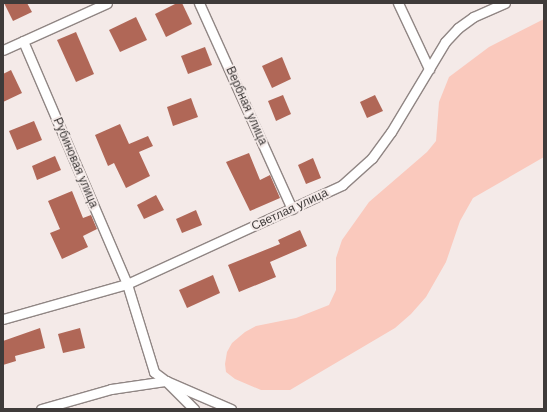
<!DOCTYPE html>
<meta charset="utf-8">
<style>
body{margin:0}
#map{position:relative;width:547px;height:412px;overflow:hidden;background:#f4eae8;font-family:Arial,sans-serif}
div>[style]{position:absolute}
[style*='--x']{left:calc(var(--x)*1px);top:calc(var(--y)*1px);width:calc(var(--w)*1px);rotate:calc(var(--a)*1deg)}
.green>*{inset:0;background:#fac9bd}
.building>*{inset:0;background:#b06757}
.roads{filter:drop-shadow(1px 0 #908684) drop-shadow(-1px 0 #908684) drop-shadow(0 1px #908684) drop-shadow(0 -1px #908684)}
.street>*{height:9px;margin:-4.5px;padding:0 4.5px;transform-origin:4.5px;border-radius:4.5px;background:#fff}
span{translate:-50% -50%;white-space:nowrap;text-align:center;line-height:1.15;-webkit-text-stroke:4px #f4eae8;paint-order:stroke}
.street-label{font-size:12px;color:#3f3b3a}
.frame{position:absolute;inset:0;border:4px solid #3f3b3a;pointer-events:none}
</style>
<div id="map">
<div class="green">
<i style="clip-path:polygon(544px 19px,544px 157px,473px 198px,460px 221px,446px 262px,426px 297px,411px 314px,395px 328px,290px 390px,261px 390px,235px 379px,226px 372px,225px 364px,227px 352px,232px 343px,245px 332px,256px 326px,296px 318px,329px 305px,336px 290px,336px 258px,342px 240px,369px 202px,427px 152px,436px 141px,439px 102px,449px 77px,489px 47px)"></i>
</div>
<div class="building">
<i style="clip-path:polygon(4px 3px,27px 3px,32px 12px,13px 21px)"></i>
<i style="clip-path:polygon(177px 3px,182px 3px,192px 24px,166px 37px,155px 14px)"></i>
<i style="clip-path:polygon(136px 17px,147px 40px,120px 52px,109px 30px)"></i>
<i style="clip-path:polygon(76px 32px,94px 74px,76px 82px,57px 40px)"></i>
<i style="clip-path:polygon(205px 47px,212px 65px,188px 74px,181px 56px)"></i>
<i style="clip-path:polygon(282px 57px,291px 79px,272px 88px,262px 66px)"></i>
<i style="clip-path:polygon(11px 70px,22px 93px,3px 102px,3px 74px)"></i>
<i style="clip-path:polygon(283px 95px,291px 114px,276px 121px,268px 101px)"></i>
<i style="clip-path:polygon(375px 95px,383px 111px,367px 118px,360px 102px)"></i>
<i style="clip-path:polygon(191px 98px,198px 117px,173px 126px,167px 107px)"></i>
<i style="clip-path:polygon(34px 121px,42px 140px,17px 150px,9px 131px)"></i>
<i style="clip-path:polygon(120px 124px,129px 144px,148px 136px,153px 146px,139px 152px,150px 176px,126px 188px,114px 163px,108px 166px,95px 135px)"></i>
<i style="clip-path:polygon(249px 153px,260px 180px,270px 175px,280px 198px,250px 211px,226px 162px)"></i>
<i style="clip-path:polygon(55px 156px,61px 170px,37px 180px,32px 166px)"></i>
<i style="clip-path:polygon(313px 158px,321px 178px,306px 184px,298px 165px)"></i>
<i style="clip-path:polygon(72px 191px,83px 218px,91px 215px,97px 229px,83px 236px,88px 247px,62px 259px,50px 233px,60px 229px,48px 201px)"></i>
<i style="clip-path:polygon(156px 195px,164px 210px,144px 219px,137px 205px)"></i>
<i style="clip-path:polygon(196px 210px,202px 225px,182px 233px,176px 219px)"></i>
<i style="clip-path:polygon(300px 230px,307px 246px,270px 262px,276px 277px,239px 292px,228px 265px,280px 244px,278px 240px)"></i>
<i style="clip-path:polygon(213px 275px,220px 293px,187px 308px,179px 290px)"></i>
<i style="clip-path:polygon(40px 328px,45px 348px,15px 356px,16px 361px,3px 365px,3px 341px)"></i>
<i style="clip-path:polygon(80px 328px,85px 348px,63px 353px,58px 334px)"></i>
</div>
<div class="roads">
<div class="street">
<i style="--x:199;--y:3;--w:226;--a:65.7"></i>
<i style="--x:398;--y:3;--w:73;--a:64.8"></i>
<i style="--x:23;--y:41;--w:264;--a:66.8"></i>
<i style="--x:127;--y:284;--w:92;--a:72.9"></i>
<i style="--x:154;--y:372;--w:15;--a:37"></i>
<i style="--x:166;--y:381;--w:71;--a:23.3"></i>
<i style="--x:3;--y:50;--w:114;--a:-24.3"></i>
<i style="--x:3;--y:319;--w:129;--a:-15.8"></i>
<i style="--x:127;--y:284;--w:237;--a:-24.7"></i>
<i style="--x:342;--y:185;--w:40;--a:-42"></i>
<i style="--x:372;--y:158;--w:32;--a:-54"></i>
<i style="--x:391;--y:132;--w:105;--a:-59"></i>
<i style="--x:445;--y:42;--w:19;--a:-47"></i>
<i style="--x:458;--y:28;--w:19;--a:-36"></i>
<i style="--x:473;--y:17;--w:35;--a:-24"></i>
<i style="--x:41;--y:409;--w:73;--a:-15.9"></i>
<i style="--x:111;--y:389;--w:56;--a:-8.3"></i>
<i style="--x:166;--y:381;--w:40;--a:45"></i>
</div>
</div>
<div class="street-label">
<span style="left:246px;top:106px;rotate:66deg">Вербная улица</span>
<span style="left:75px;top:163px;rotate:67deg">Рубиновая улица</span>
<span style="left:290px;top:210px;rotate:-25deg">Светлая улица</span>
</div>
<div class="frame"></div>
</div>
